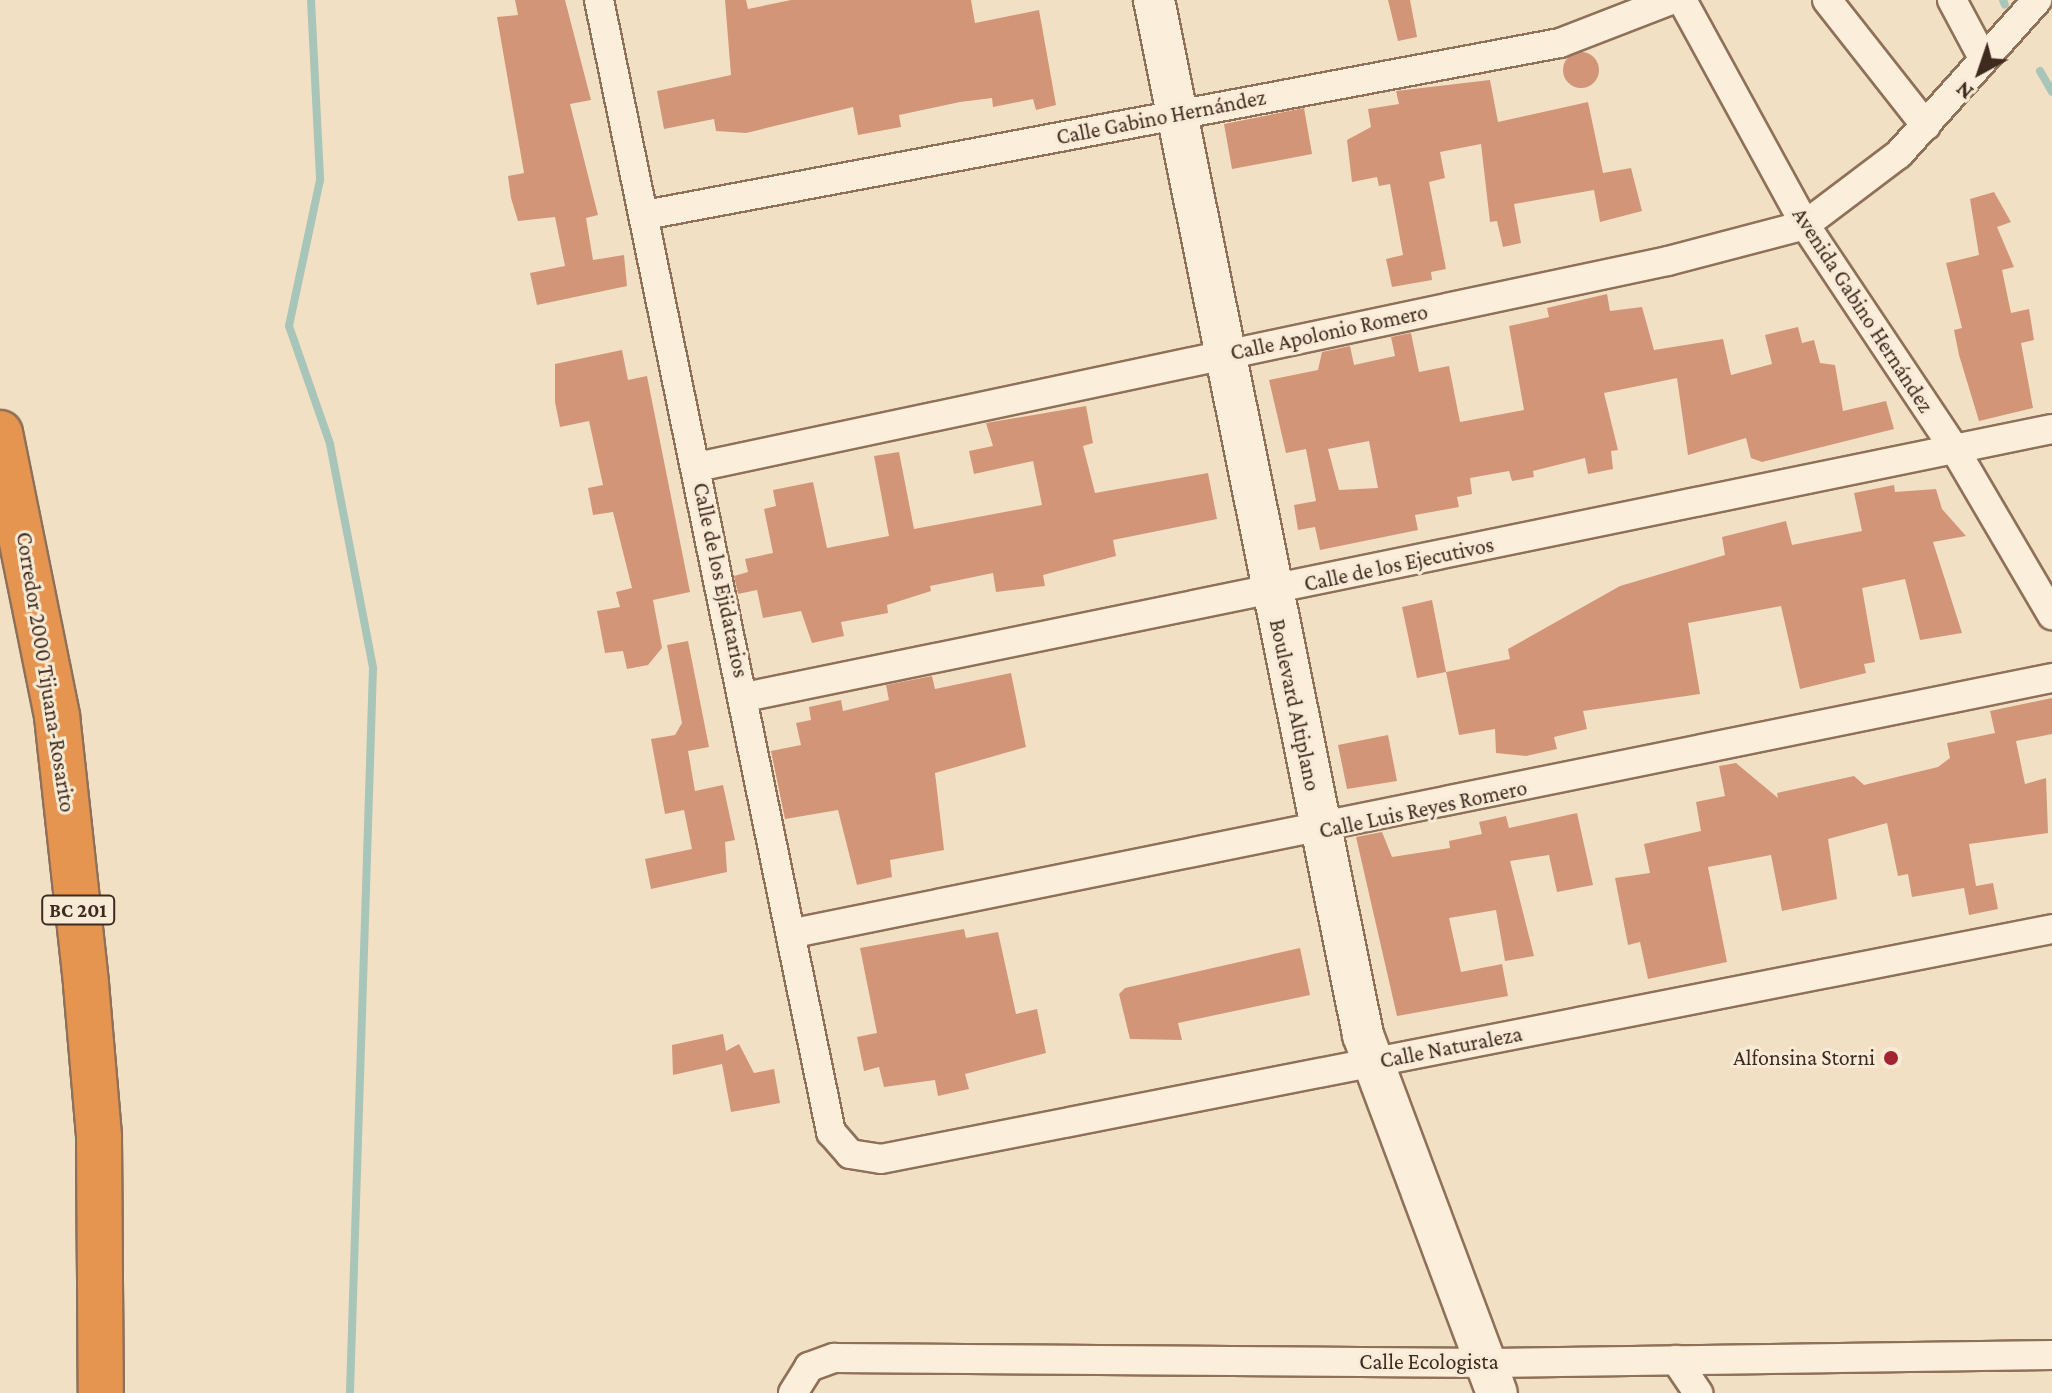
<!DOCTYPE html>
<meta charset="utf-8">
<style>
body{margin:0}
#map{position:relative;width:2052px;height:1393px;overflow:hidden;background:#f2e0c5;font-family:"Crimson Pro",serif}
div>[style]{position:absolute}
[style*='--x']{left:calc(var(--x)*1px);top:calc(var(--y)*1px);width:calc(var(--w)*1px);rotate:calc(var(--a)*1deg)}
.stream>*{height:8px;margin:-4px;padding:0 4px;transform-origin:4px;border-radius:4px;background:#a7c5b9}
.building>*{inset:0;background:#d29578}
.round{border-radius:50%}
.roads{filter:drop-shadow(2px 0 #8f7059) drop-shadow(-2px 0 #8f7059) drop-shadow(0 2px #8f7059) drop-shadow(0 -2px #8f7059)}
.street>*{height:28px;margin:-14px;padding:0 14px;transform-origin:14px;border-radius:14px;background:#fbeeda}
.secondary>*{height:40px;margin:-20px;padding:0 20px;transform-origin:20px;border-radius:20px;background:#fbeeda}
.highway>*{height:44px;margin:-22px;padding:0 22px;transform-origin:22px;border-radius:22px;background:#e69551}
.dots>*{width:22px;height:22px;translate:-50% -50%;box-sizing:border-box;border:4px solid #f8ebd6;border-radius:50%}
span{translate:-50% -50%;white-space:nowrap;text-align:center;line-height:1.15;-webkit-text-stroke:6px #f8ebd6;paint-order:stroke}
.shield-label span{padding:2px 6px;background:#f8ebd6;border:2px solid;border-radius:6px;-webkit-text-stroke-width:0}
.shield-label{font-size:20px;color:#3e2a1e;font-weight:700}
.street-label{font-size:22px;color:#3e2a1e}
.poi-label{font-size:22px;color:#3e2a1e}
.right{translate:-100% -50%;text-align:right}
.north{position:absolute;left:1940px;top:32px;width:80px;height:80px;-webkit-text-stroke:6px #f8ebd6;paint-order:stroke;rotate:220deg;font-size:22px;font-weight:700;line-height:32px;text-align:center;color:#3e2a1e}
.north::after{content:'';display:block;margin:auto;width:28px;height:36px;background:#3e2a1e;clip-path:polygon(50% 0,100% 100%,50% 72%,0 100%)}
</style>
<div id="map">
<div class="stream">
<i style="--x:311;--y:0;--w:180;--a:87.1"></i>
<i style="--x:320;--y:180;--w:149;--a:102"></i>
<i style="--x:289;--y:326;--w:125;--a:70.8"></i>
<i style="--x:330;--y:444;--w:228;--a:79.1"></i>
<i style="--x:373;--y:668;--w:725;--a:91.82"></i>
<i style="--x:2003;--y:0;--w:5;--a:68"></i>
<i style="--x:2040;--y:71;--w:24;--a:60"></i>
</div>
<div class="building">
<i style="clip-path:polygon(515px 0,565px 0,591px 100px,570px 104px,598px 215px,586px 218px,593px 260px,624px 255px,627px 286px,537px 305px,530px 273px,565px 266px,555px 217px,518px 221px,511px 198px,508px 176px,524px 173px,497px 17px,518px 15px)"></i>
<i style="clip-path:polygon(725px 0,746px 0,748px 9px,791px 0,971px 0,975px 23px,1039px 10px,1056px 105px,1036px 110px,1033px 99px,993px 107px,992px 98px,960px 102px,899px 115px,901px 127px,858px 135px,853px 107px,746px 133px,716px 131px,714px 119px,664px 129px,657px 91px,731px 75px)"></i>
<i style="clip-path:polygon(1388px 0,1410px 0,1417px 37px,1398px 41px)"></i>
<i class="round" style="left:1563px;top:52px;width:36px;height:36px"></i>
<i style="clip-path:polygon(1490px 80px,1498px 122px,1588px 102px,1603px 173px,1631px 168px,1642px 211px,1600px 222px,1594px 190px,1514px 204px,1521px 243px,1503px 247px,1497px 221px,1490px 222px,1481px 144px,1440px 152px,1445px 178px,1429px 182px,1446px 269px,1431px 272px,1432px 280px,1392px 287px,1386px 259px,1403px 255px,1390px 184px,1379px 186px,1377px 177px,1352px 182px,1347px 140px,1371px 127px,1368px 109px,1399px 104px,1396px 91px)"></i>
<i style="clip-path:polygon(1304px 108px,1312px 154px,1232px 169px,1224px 124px)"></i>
<i style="clip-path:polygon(1994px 192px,2011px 222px,1997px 227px,2014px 267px,2002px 270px,2011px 313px,2029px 309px,2034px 340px,2021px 343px,2033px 408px,1979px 421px,1959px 355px,1954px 330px,1962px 328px,1946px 263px,1979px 255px,1970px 199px)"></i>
<i style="clip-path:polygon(evenodd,1607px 294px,1610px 311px,1642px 307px,1654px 350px,1723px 339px,1731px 375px,1772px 364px,1765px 335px,1798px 327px,1802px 343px,1814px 340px,1820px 363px,1835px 365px,1843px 411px,1886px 401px,1894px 429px,1762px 462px,1751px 458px,1746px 438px,1688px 455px,1677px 378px,1604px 393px,1618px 450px,1611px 451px,1613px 469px,1588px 474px,1585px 458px,1533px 471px,1534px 477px,1512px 481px,1509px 471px,1470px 478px,1472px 494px,1457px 497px,1459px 507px,1415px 515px,1418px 530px,1320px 550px,1315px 527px,1298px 530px,1294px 505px,1316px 501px,1306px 449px,1286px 453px,1269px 380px,1318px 370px,1322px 352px,1350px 346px,1354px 365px,1395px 356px,1391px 337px,1411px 333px,1419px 372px,1449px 366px,1460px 422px,1524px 410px,1509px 326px,1549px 317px,1547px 308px,1607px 294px,1369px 441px,1378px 488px,1339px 490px,1328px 449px,1369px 441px)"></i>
<i style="clip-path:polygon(622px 350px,628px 380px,647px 376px,690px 592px,653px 600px,662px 648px,648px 665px,627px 669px,623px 651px,605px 653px,597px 611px,620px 607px,616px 592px,632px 588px,613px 512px,593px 515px,588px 488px,603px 485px,589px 421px,560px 427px,555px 402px,555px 364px)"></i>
<i style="clip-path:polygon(1086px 406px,1093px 443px,1083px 446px,1095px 493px,1208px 473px,1217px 519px,1113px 540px,1116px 556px,1043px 575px,1045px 586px,996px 592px,993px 573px,930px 586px,931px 591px,887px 605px,888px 613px,841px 622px,844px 636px,812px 643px,801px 611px,763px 618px,757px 590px,738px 594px,734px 576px,748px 572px,745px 559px,773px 553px,764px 509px,776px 506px,773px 490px,813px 482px,827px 548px,889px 536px,874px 456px,899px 452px,914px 529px,1042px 505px,1033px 461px,974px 474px,969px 451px,993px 446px,986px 423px)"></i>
<i style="clip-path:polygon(1894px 485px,1895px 492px,1936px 489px,1942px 509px,1966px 536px,1933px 542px,1962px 633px,1920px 640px,1905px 579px,1862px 588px,1875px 662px,1864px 664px,1866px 673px,1800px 689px,1781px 606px,1688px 623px,1700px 694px,1583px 711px,1587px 729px,1554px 737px,1557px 749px,1526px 756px,1496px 753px,1495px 729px,1459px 735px,1446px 672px,1510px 659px,1508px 649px,1620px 586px,1725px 555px,1722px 537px,1786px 521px,1792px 545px,1862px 531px,1854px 493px)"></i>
<i style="clip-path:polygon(1432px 600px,1446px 672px,1417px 678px,1402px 607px)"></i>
<i style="clip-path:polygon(688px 641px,709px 747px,688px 751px,695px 791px,723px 785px,735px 840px,725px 842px,727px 872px,651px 889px,645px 859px,692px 849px,684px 810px,665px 814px,651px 739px,675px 735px,682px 723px,667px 645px)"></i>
<i style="clip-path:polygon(1011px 673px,1026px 747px,935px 773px,944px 850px,890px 860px,892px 877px,857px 885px,838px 810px,785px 819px,771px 751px,801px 745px,796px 723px,811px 720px,809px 707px,841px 700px,843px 711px,889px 700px,886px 685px,932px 676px,935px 689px)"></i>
<i style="clip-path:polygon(2052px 698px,2052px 734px,2016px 741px,2025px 784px,2046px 778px,2048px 833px,1969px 844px,1976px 886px,1993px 883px,1998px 909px,1969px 915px,1964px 888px,1912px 897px,1908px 874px,1898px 876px,1887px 823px,1828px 839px,1837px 899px,1782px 911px,1771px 855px,1708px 867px,1727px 962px,1648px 979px,1640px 942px,1628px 945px,1615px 878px,1650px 873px,1644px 844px,1701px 831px,1696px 802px,1725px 796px,1719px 766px,1736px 763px,1778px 798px,1777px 793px,1854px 776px,1864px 785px,1938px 767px,1950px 758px,1947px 743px,1995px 733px,1990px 711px)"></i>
<i style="clip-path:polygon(1388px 735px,1397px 781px,1347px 789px,1338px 745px)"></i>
<i style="clip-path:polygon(1577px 813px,1593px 885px,1557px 892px,1549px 855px,1510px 861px,1534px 956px,1505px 961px,1496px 910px,1449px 918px,1461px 972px,1502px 964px,1508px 996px,1397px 1016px,1356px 837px,1382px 832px,1392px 857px,1450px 848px,1449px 841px,1482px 834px,1479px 822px,1506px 816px,1509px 828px)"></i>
<i style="clip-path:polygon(964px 929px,966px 938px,998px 932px,1016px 1014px,1037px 1009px,1046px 1053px,965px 1074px,969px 1089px,938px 1096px,935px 1080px,884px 1087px,879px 1067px,864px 1071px,857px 1037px,877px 1033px,860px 948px)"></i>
<i style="clip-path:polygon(1300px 948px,1310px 995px,1178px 1023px,1182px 1040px,1130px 1039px,1119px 994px,1125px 988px)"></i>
<i style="clip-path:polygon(723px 1034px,726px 1051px,739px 1044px,754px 1073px,774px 1069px,780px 1103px,731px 1112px,722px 1064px,673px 1075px,672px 1045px)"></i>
</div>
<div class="roads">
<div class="street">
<i style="--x:599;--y:0;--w:1156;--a:78.42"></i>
<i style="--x:831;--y:1132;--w:29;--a:49"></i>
<i style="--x:850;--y:1154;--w:31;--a:9"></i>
<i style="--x:881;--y:1159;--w:1193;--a:-11.11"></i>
<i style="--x:1682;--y:0;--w:256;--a:61.3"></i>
<i style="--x:1805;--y:225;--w:268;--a:56.3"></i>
<i style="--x:1954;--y:448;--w:194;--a:59.6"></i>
<i style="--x:1827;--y:0;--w:160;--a:51.8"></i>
<i style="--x:1952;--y:0;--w:66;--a:61.9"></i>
<i style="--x:645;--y:215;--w:931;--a:-10.65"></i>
<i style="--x:1560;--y:43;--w:119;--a:-21.2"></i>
<i style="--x:697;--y:467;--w:993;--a:-11.98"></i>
<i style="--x:1668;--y:261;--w:142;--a:-14.7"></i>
<i style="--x:1805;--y:225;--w:118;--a:-37.1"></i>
<i style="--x:1899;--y:154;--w:207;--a:-48.1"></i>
<i style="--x:745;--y:697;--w:1334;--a:-11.59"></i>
<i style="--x:794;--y:933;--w:1284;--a:-11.46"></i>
<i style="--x:1676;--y:1360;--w:40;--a:56"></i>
<i style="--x:793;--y:1393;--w:31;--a:-58"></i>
<i style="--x:809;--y:1367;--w:27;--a:-20"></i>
<i style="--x:834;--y:1358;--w:657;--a:0.44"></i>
<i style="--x:1491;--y:1363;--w:561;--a:-0.82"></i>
</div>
<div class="secondary">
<i style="--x:1154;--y:0;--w:1056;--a:78.58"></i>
<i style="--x:1363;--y:1035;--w:382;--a:69.5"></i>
</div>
<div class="highway">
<i style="--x:0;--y:433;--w:289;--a:78.6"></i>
<i style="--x:57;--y:716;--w:270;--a:83.8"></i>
<i style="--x:86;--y:984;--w:154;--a:85.1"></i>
<i style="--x:99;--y:1137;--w:256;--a:89.6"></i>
</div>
</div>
<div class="dots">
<i style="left:1891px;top:1058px;background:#a22532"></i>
</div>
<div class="shield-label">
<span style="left:78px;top:910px">BC 201</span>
</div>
<div class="street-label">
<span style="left:1161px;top:117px;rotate:-11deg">Calle Gabino Hernández</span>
<span style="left:1863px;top:310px;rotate:57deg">Avenida Gabino Hernández</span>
<span style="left:1329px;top:332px;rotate:-12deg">Calle Apolonio Romero</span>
<span style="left:1399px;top:564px;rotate:-12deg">Calle de los Ejecutivos</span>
<span style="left:721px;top:580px;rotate:78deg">Calle de los Ejidatarios</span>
<span style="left:46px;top:672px;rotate:81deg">Corredor 2000 Tijuana-Rosarito</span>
<span style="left:1295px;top:705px;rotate:78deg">Boulevard Altiplano</span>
<span style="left:1423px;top:809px;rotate:-12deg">Calle Luis Reyes Romero</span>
<span style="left:1451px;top:1047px;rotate:-11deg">Calle Naturaleza</span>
<span style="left:1429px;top:1362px">Calle Ecologista</span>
</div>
<div class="poi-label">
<span class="right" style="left:1875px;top:1058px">Alfonsina Storni</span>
</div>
<div class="north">N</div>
</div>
